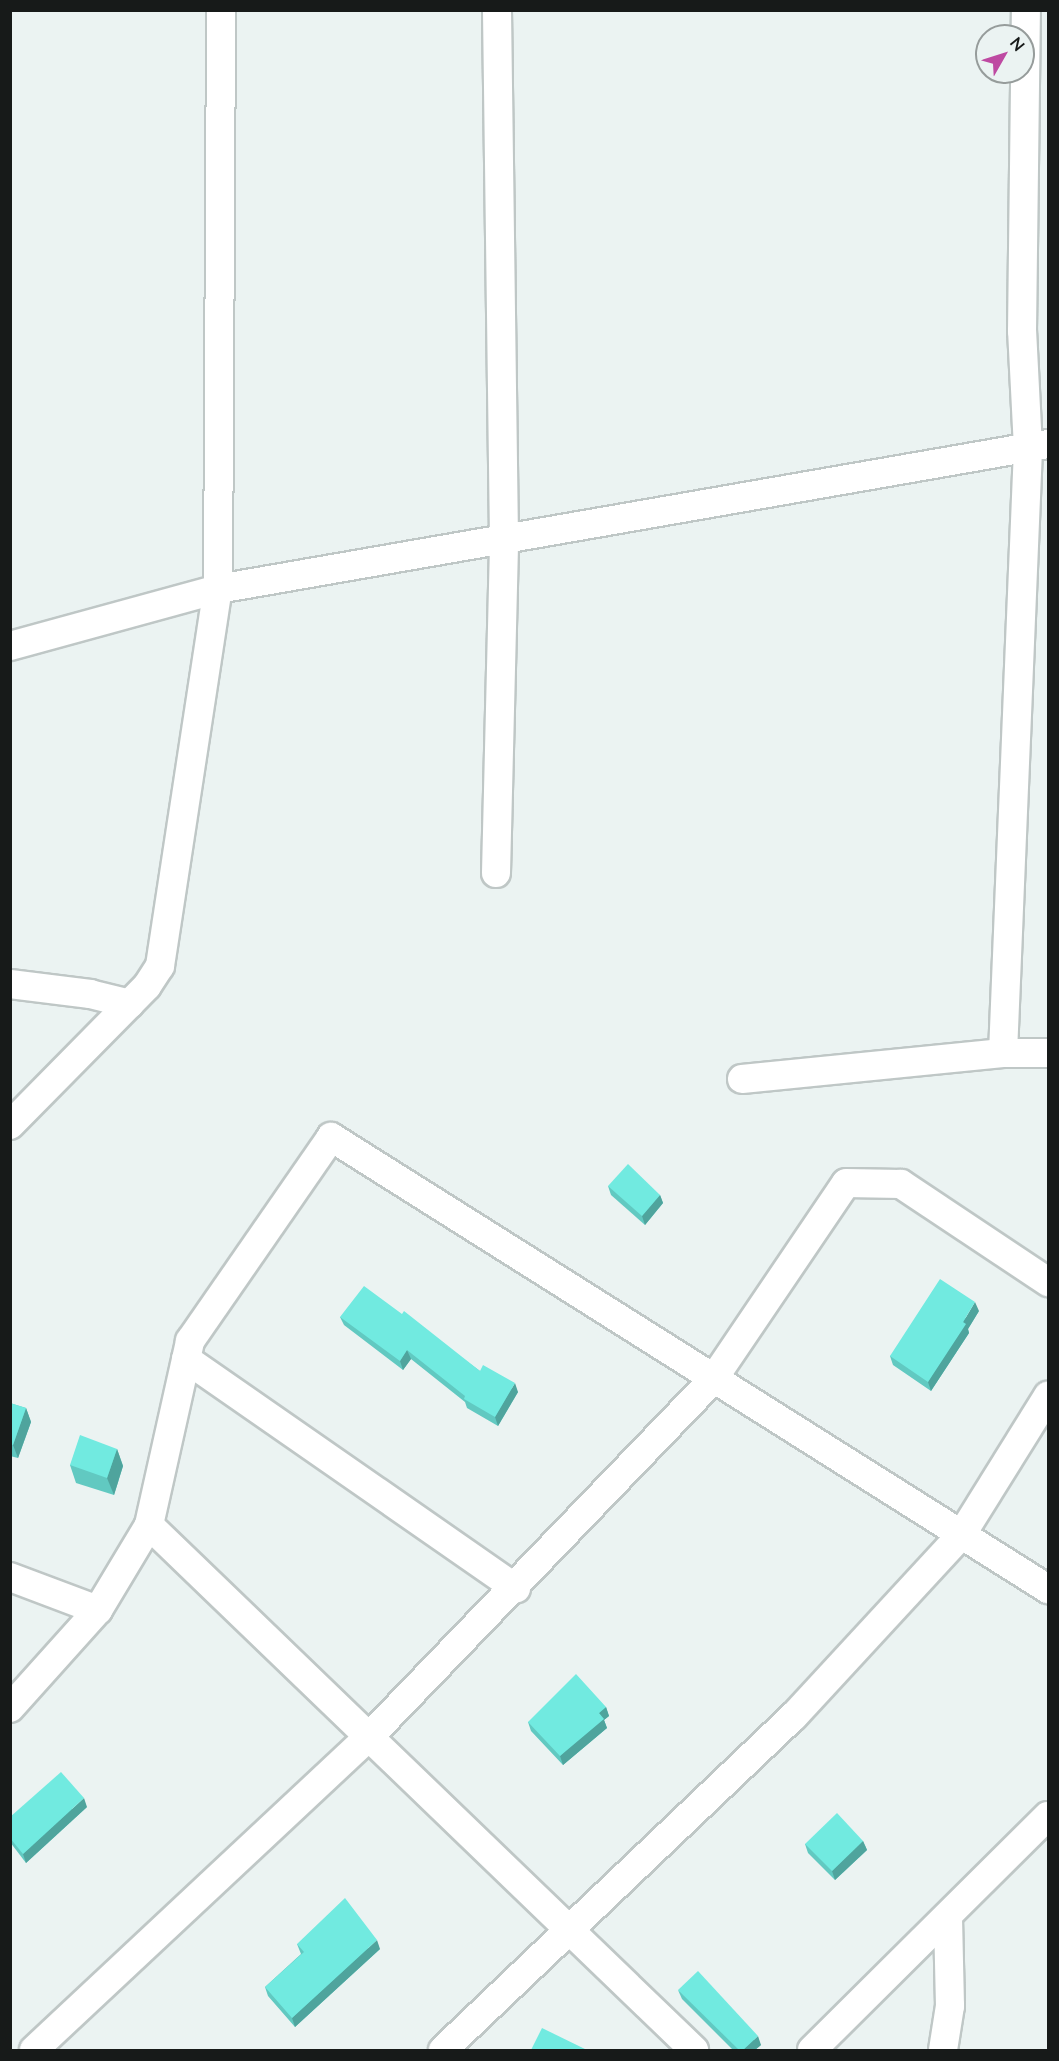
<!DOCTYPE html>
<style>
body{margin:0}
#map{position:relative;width:1059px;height:2061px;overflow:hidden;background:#ebf3f2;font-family:Lato,sans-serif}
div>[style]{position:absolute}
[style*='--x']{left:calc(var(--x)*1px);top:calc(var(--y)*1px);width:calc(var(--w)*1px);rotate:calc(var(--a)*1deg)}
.roads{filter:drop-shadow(2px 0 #bfc7c6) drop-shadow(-2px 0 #bfc7c6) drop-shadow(0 2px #bfc7c6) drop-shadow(0 -2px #bfc7c6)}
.street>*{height:28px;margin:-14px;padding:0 14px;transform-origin:14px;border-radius:14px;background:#fff}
.wall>*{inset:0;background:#61c9c1}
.shaded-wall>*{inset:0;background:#4fa49d}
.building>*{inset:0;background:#71eae0}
span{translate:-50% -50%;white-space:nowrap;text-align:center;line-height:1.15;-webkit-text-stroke:6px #ebf3f2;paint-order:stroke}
.frame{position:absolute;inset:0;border:12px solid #171a19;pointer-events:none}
.north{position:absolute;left:975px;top:24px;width:60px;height:60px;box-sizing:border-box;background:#ebf3f2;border:2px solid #969c9b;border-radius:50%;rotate:51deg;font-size:16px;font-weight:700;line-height:24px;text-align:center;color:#171a19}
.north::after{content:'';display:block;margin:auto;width:21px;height:27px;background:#be4aa2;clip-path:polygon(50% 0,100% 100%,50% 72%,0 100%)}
</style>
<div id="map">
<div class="roads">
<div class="street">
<i style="--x:10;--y:646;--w:216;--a:-15.3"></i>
<i style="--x:218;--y:589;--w:843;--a:-9.91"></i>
<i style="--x:496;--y:873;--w:334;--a:-88.6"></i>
<i style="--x:504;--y:539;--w:529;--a:-90.76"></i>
<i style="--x:10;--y:984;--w:81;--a:7.1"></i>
<i style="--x:90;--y:994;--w:41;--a:14"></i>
<i style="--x:1003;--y:1053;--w:606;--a:-87.63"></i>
<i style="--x:1028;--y:448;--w:117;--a:-92.9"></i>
<i style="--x:1022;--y:331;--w:321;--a:-89.3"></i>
<i style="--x:742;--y:1079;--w:262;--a:-5.7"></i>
<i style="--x:1003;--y:1053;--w:45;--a:0"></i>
<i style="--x:10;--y:1125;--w:195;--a:-45.4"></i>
<i style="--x:147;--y:986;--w:24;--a:-57"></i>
<i style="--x:160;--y:966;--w:381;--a:-81.3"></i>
<i style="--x:218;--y:589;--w:579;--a:-89.7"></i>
<i style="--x:186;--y:1359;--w:402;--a:34.8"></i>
<i style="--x:149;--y:1525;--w:757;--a:43.93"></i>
<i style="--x:10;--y:1577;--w:94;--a:20.6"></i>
<i style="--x:10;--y:1708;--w:132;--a:-48.1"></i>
<i style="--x:98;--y:1610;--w:99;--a:-59"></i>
<i style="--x:149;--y:1525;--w:189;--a:-77.4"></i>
<i style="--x:190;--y:1341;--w:248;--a:-55.3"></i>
<i style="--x:331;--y:1137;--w:848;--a:32.23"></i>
<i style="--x:34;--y:2050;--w:458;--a:-43.1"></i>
<i style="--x:369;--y:1737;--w:498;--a:-46.1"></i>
<i style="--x:714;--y:1378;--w:235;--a:-55.9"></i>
<i style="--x:846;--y:1183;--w:55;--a:1"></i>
<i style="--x:901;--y:1184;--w:177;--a:33.7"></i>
<i style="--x:443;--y:2050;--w:485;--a:-43.6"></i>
<i style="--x:794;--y:1716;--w:248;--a:-47.3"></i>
<i style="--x:962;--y:1534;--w:163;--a:-58.1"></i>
<i style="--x:812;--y:2050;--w:332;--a:-44.8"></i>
<i style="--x:943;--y:2050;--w:45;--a:-81"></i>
<i style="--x:950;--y:2006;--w:88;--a:-91.3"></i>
</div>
</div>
<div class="wall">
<i style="clip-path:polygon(608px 1186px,660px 1195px,663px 1203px,645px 1225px,611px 1195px)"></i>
<i style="clip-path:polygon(979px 1311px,968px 1329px,969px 1333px,931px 1391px,893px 1365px,890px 1356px)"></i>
<i style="clip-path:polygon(402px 1314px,480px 1371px,518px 1392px,498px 1426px,467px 1408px,465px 1402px,411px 1359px,403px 1370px,344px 1325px,340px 1317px)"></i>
<i style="clip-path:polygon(10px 1403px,26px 1408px,31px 1422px,18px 1458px,10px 1456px)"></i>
<i style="clip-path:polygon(117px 1449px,123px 1466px,114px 1495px,76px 1483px,70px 1465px)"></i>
<i style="clip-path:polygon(606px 1707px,609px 1716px,604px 1720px,607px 1728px,563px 1765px,531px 1731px,528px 1722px)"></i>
<i style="clip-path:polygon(87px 1807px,26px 1863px,10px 1842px,10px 1817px)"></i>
<i style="clip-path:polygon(863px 1841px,867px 1850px,835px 1880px,808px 1853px,805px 1844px)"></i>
<i style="clip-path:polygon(297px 1944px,380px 1949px,295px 2027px,268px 1996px,265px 1987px,301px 1954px)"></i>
<i style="clip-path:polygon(678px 1990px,761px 2045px,755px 2050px,733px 2050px,682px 1999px)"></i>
</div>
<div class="shaded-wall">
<i style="clip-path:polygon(660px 1195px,663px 1203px,645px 1225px,642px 1216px)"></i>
<i style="clip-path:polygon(975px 1302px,979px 1311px,968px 1329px,969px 1333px,931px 1391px,928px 1382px)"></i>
<i style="clip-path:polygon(407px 1350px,411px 1359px,403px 1370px,400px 1361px)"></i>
<i style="clip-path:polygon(515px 1383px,518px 1392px,498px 1426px,495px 1417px)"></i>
<i style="clip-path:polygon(26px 1408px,31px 1422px,18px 1458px,13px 1445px)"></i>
<i style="clip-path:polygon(117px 1449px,123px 1466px,114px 1495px,107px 1478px)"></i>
<i style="clip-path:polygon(606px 1707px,609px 1716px,604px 1720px,607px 1728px,563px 1765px,560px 1756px,599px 1713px)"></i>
<i style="clip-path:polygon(84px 1798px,87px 1807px,26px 1863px,23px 1854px)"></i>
<i style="clip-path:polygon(863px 1841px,867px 1850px,835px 1880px,832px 1871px)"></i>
<i style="clip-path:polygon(377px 1940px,380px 1949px,295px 2027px,292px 2018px)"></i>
<i style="clip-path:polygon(758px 2036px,761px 2045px,755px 2050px,743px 2050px)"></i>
</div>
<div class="building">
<i style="clip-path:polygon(628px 1164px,660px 1195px,642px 1216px,608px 1186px)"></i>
<i style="clip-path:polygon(940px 1279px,975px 1302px,963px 1322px,966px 1324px,928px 1382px,890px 1356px)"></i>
<i style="clip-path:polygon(364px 1286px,402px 1314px,404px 1311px,480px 1371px,483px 1365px,515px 1383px,495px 1417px,464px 1399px,465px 1396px,407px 1350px,400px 1361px,340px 1317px)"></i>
<i style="clip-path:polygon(10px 1403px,26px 1408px,13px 1445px,10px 1444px)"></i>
<i style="clip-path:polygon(80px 1435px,117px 1449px,107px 1478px,70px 1465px)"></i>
<i style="clip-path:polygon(576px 1674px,606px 1707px,599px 1713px,604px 1719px,560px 1756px,528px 1722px)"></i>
<i style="clip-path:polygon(61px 1772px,84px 1798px,23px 1854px,10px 1838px,10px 1817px)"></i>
<i style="clip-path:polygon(837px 1813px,863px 1841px,832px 1871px,805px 1844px)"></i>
<i style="clip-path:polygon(345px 1898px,377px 1940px,292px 2018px,265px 1987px,304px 1952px,297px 1944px)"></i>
<i style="clip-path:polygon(698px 1971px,758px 2036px,743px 2050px,739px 2050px,678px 1990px)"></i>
<i style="clip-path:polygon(542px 2028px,587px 2050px,531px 2050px)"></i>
</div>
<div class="frame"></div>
<div class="north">N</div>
</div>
